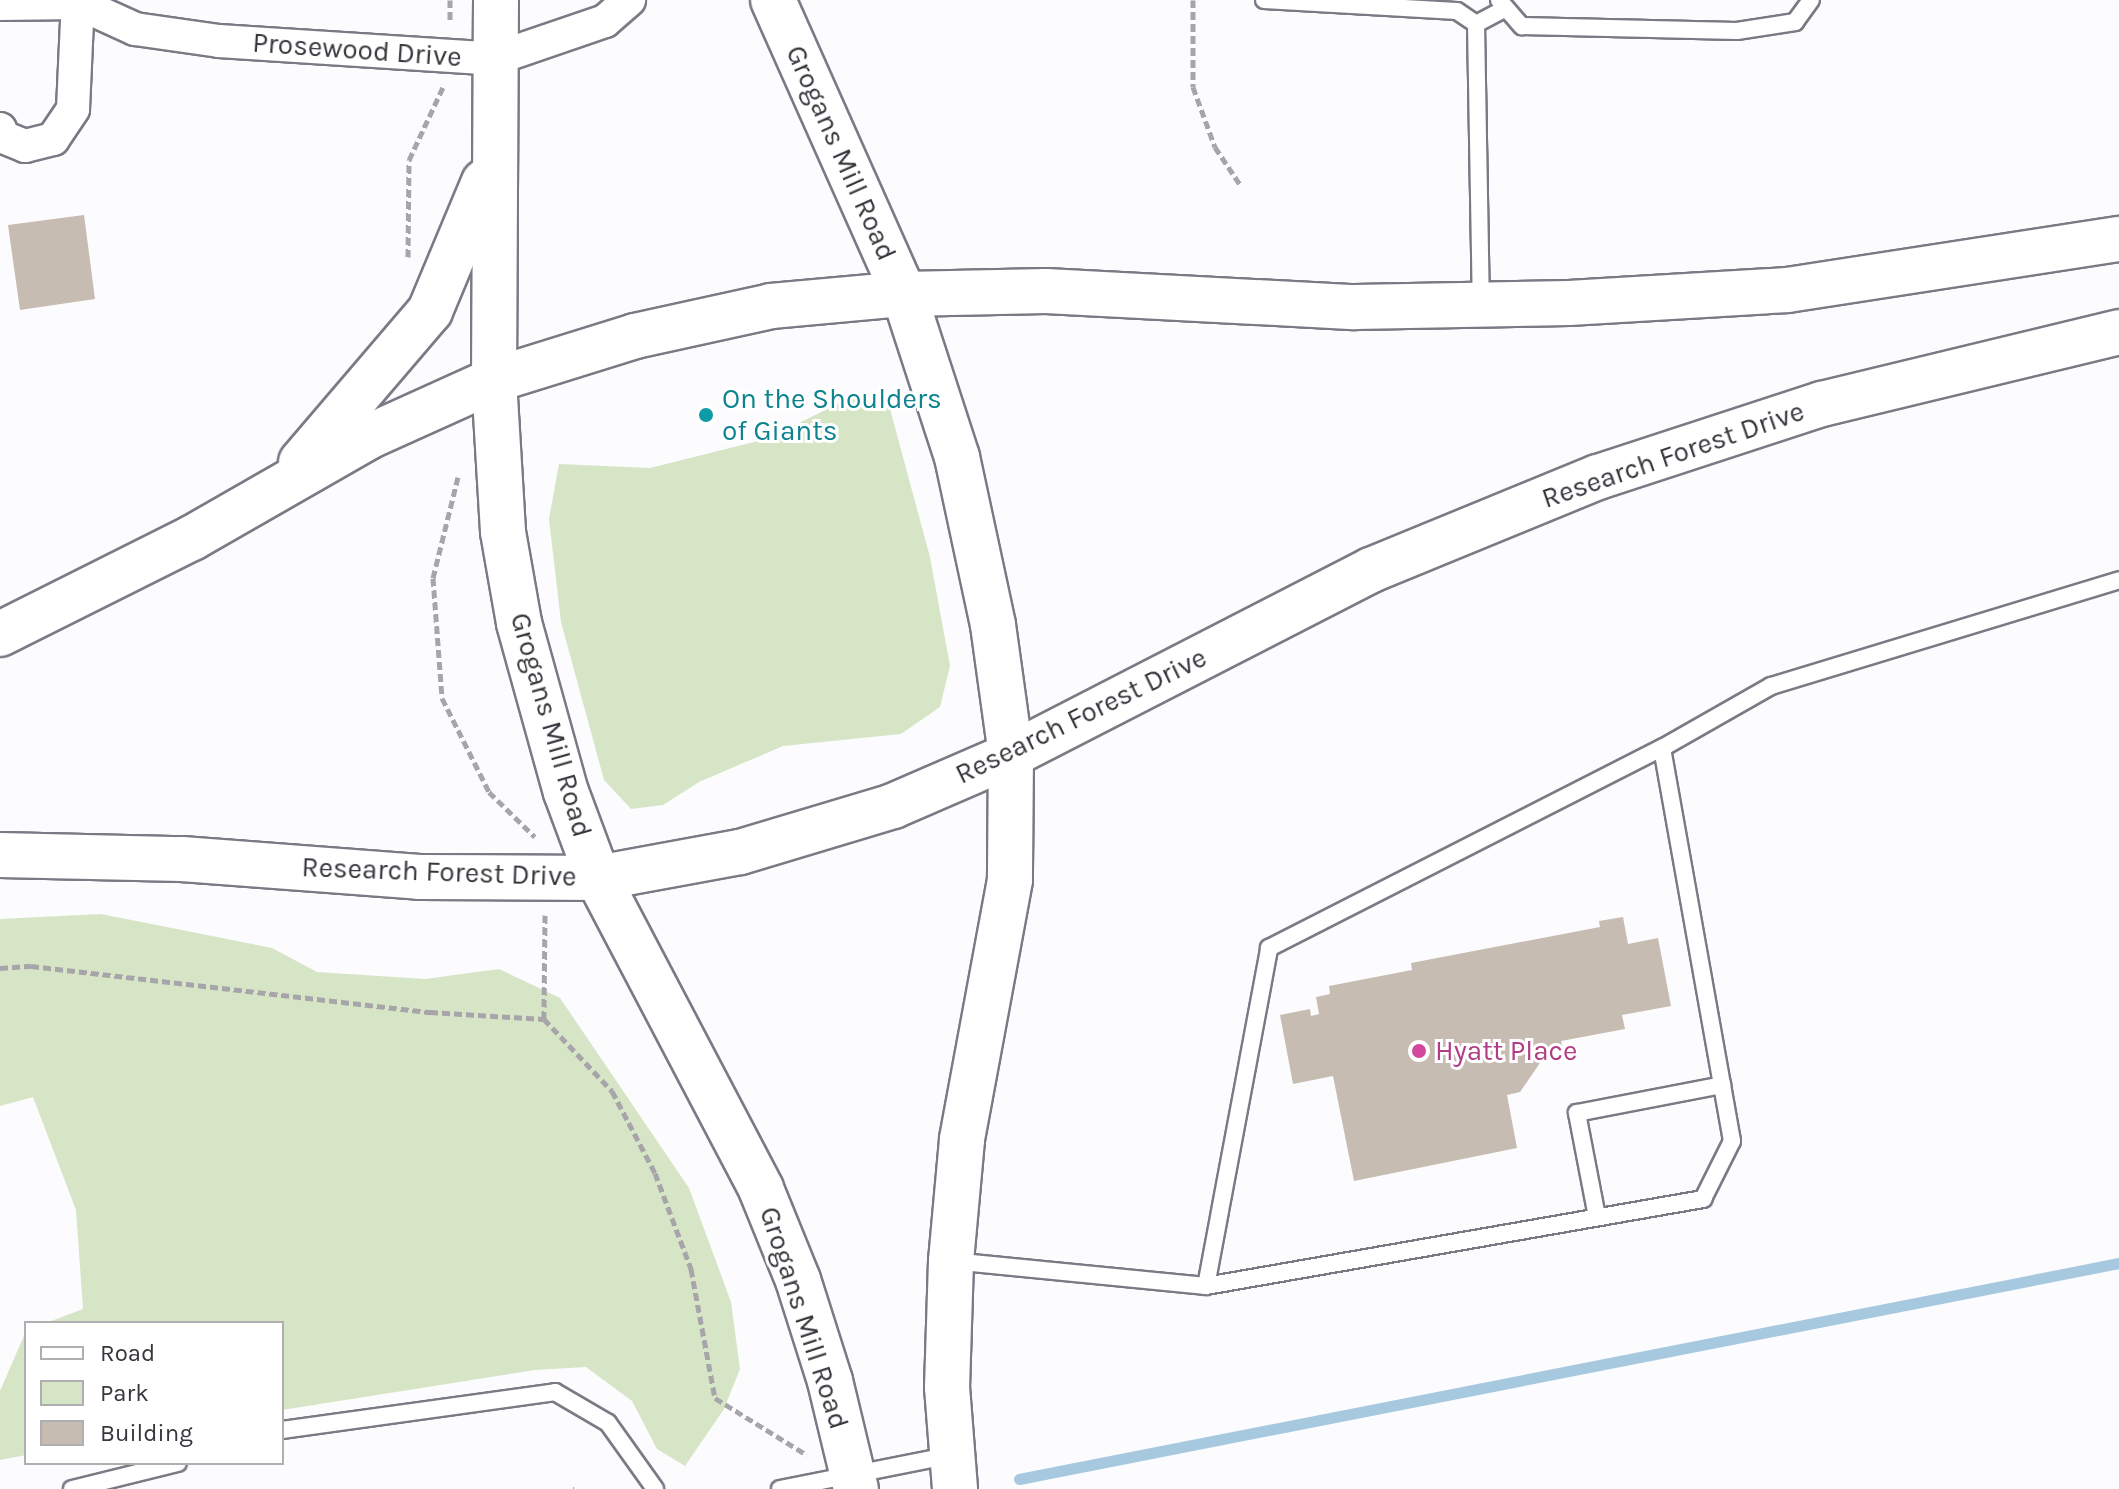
<!DOCTYPE html>
<style>
body{margin:0}
#map{position:relative;width:2119px;height:1489px;overflow:hidden;background:#fcfbfe;font-family:Karla,sans-serif}
div>[style]{position:absolute}
[style*='--x']{left:calc(var(--x)*1px);top:calc(var(--y)*1px);width:calc(var(--w)*1px);rotate:calc(var(--a)*1deg)}
.green>*{inset:0;background:#d7e5c7}
.stream>*{height:11px;margin:-5.5px;padding:0 5.5px;transform-origin:5.5px;border-radius:5.5px;background:#a6c9e0}
.building>*{inset:0;background:#c7bcb2}
.path>*{height:5px;margin-top:-2.5px;transform-origin:0;background:repeating-linear-gradient(90deg,#a7a5a9 0 8px,transparent 0 12px)}
.roads{filter:drop-shadow(2px 0 #7c7985) drop-shadow(-2px 0 #7c7985) drop-shadow(0 2px #7c7985) drop-shadow(0 -2px #7c7985)}
.lane>*{height:16px;margin:-8px;padding:0 8px;transform-origin:8px;border-radius:8px;background:#fff}
.street>*{height:32px;margin:-16px;padding:0 16px;transform-origin:16px;border-radius:16px;background:#fff}
.secondary>*{height:44px;margin:-22px;padding:0 22px;transform-origin:22px;border-radius:22px;background:#fff}
.dots>*{width:22px;height:22px;translate:-50% -50%;box-sizing:border-box;border:4px solid #fff;border-radius:50%}
span{translate:-50% -50%;white-space:nowrap;text-align:center;line-height:1.15;-webkit-text-stroke:6px #fff;paint-order:stroke}
.street-label{font-size:28px;color:#38363c}
.culture-label{font-size:28px;color:#0d838f}
.left{translate:0 -50%;text-align:left}
.hotel-label{font-size:28px;color:#b23c85}
.legend{position:absolute;left:24px;top:1321px;width:260px;height:144px;box-sizing:border-box;background:#fff;border:2px solid #afafb1;margin:0;padding:10px 14px;list-style:none;font-size:24px;color:#38363c}
.legend li{display:flex;align-items:center;gap:16px;height:40px}
.legend b{width:40px;border:2px solid #afafb1}
</style>
<div id="map">
<div class="green">
<i style="clip-path:polygon(850px 398px,890px 409px,930px 557px,950px 666px,940px 707px,901px 734px,783px 746px,699px 782px,663px 805px,631px 809px,604px 780px,561px 622px,549px 519px,559px 464px,650px 468px,766px 439px)"></i>
<i style="clip-path:polygon(101px 914px,272px 948px,317px 972px,425px 979px,499px 969px,560px 998px,689px 1188px,731px 1302px,740px 1369px,724px 1409px,685px 1466px,657px 1449px,632px 1401px,586px 1367px,535px 1370px,282px 1410px,282px 1323px,46px 1323px,83px 1309px,76px 1210px,33px 1097px,0 1106px,0 919px)"></i>
<i style="clip-path:polygon(26px 1331px,26px 1455px,0 1460px,0 1391px)"></i>
</div>
<div class="stream">
<i style="--x:1019;--y:1479;--w:1121;--a:-11.11"></i>
</div>
<div class="building">
<i style="clip-path:polygon(84px 215px,95px 299px,20px 310px,8px 225px)"></i>
<i style="clip-path:polygon(1623px 917px,1628px 944px,1658px 938px,1671px 1006px,1622px 1015px,1625px 1029px,1561px 1041px,1563px 1049px,1538px 1053px,1540px 1063px,1520px 1092px,1507px 1095px,1517px 1148px,1354px 1181px,1333px 1076px,1293px 1084px,1280px 1015px,1310px 1009px,1311px 1016px,1319px 1014px,1316px 997px,1330px 994px,1329px 986px,1412px 970px,1411px 963px,1600px 927px,1599px 921px)"></i>
</div>
<div class="path">
<i style="--x:450;--y:0;--w:23;--a:90"></i>
<i style="--x:1193;--y:0;--w:87;--a:90"></i>
<i style="--x:1193;--y:87;--w:64;--a:69.9"></i>
<i style="--x:1215;--y:147;--w:47;--a:56.3"></i>
<i style="--x:408;--y:257;--w:97;--a:-89.4"></i>
<i style="--x:409;--y:160;--w:81;--a:-65"></i>
<i style="--x:458;--y:477;--w:104;--a:103.9"></i>
<i style="--x:433;--y:578;--w:120;--a:85.7"></i>
<i style="--x:442;--y:698;--w:105;--a:63.4"></i>
<i style="--x:489;--y:792;--w:64;--a:44.4"></i>
<i style="--x:545;--y:915;--w:104;--a:90.6"></i>
<i style="--x:544;--y:1019;--w:99;--a:46.6"></i>
<i style="--x:612;--y:1091;--w:93;--a:62.3"></i>
<i style="--x:655;--y:1173;--w:103;--a:69.4"></i>
<i style="--x:691;--y:1269;--w:131;--a:79.5"></i>
<i style="--x:715;--y:1398;--w:108;--a:31.8"></i>
<i style="--x:0;--y:968;--w:31;--a:-4"></i>
<i style="--x:31;--y:966;--w:402;--a:6.6"></i>
<i style="--x:430;--y:1012;--w:114;--a:3.5"></i>
<i style="--x:573;--y:1489;--w:1;--a:0"></i>
</div>
<div class="roads">
<div class="lane">
<i style="--x:1264;--y:0;--w:193;--a:3.3"></i>
<i style="--x:1457;--y:11;--w:23;--a:34"></i>
<i style="--x:1476;--y:24;--w:279;--a:89"></i>
<i style="--x:1499;--y:0;--w:35;--a:49"></i>
<i style="--x:1522;--y:26;--w:215;--a:1.3"></i>
<i style="--x:1737;--y:31;--w:59;--a:-8.8"></i>
<i style="--x:1795;--y:22;--w:27;--a:-54"></i>
<i style="--x:1476;--y:24;--w:32;--a:-28"></i>
<i style="--x:1597;--y:1217;--w:106;--a:-100.9"></i>
<i style="--x:1577;--y:1113;--w:148;--a:-10.9"></i>
<i style="--x:952;--y:1261;--w:255;--a:5.6"></i>
<i style="--x:1206;--y:1286;--w:505;--a:-9.93"></i>
<i style="--x:1703;--y:1199;--w:65;--a:-63.4"></i>
<i style="--x:1732;--y:1141;--w:399;--a:-100.1"></i>
<i style="--x:1662;--y:748;--w:125;--a:-29.6"></i>
<i style="--x:1771;--y:686;--w:364;--a:-16.9"></i>
<i style="--x:1206;--y:1286;--w:344;--a:-79.4"></i>
<i style="--x:1269;--y:948;--w:441;--a:-27"></i>
<i style="--x:282;--y:1430;--w:276;--a:-7.9"></i>
<i style="--x:555;--y:1392;--w:61;--a:30.3"></i>
<i style="--x:608;--y:1423;--w:81;--a:54.5"></i>
<i style="--x:72;--y:1489;--w:109;--a:-13.8"></i>
<i style="--x:780;--y:1489;--w:174;--a:-11.2"></i>
</div>
<div class="street">
<i style="--x:0;--y:4;--w:78;--a:-0.7"></i>
<i style="--x:78;--y:3;--w:63;--a:24.5"></i>
<i style="--x:135;--y:29;--w:85;--a:8.1"></i>
<i style="--x:219;--y:41;--w:276;--a:3.7"></i>
<i style="--x:494;--y:59;--w:117;--a:-18.9"></i>
<i style="--x:605;--y:21;--w:32;--a:-41"></i>
<i style="--x:0;--y:129;--w:9;--a:69"></i>
<i style="--x:3;--y:137;--w:24;--a:22"></i>
<i style="--x:25;--y:146;--w:29;--a:-14"></i>
<i style="--x:53;--y:139;--w:36;--a:-56"></i>
<i style="--x:73;--y:109;--w:109;--a:-87.4"></i>
</div>
<div class="secondary">
<i style="--x:496;--y:0;--w:380;--a:90.3"></i>
<i style="--x:494;--y:380;--w:152;--a:86.6"></i>
<i style="--x:503;--y:532;--w:92;--a:80"></i>
<i style="--x:519;--y:623;--w:175;--a:74.5"></i>
<i style="--x:566;--y:792;--w:92;--a:69.6"></i>
<i style="--x:598;--y:878;--w:351;--a:62.3"></i>
<i style="--x:761;--y:1189;--w:98;--a:67.9"></i>
<i style="--x:798;--y:1280;--w:106;--a:72.4"></i>
<i style="--x:830;--y:1381;--w:111;--a:76.5"></i>
<i style="--x:773;--y:0;--w:322;--a:66"></i>
<i style="--x:904;--y:294;--w:171;--a:72"></i>
<i style="--x:957;--y:457;--w:172;--a:77.9"></i>
<i style="--x:993;--y:625;--w:131;--a:82.1"></i>
<i style="--x:1011;--y:755;--w:125;--a:90.5"></i>
<i style="--x:1010;--y:880;--w:264;--a:100.5"></i>
<i style="--x:962;--y:1140;--w:121;--a:95.2"></i>
<i style="--x:951;--y:1261;--w:126;--a:91.8"></i>
<i style="--x:947;--y:1387;--w:102;--a:85.5"></i>
<i style="--x:301;--y:462;--w:199;--a:-49.5"></i>
<i style="--x:430;--y:311;--w:140;--a:-67.3"></i>
<i style="--x:0;--y:634;--w:215;--a:-26.6"></i>
<i style="--x:192;--y:538;--w:203;--a:-29.8"></i>
<i style="--x:368;--y:437;--w:138;--a:-24.3"></i>
<i style="--x:494;--y:380;--w:148;--a:-17.3"></i>
<i style="--x:635;--y:336;--w:139;--a:-12.4"></i>
<i style="--x:771;--y:306;--w:134;--a:-5.2"></i>
<i style="--x:904;--y:294;--w:142;--a:-1.2"></i>
<i style="--x:1046;--y:291;--w:309;--a:3"></i>
<i style="--x:1355;--y:307;--w:214;--a:-1.1"></i>
<i style="--x:1569;--y:303;--w:219;--a:-3.4"></i>
<i style="--x:1788;--y:290;--w:335;--a:-8.8"></i>
<i style="--x:0;--y:855;--w:182;--a:1.3"></i>
<i style="--x:182;--y:859;--w:238;--a:4.3"></i>
<i style="--x:419;--y:877;--w:179;--a:0.3"></i>
<i style="--x:598;--y:878;--w:144;--a:-10.4"></i>
<i style="--x:740;--y:852;--w:160;--a:-16.7"></i>
<i style="--x:893;--y:806;--w:129;--a:-23.4"></i>
<i style="--x:1011;--y:755;--w:405;--a:-27.2"></i>
<i style="--x:1371;--y:570;--w:245;--a:-22.3"></i>
<i style="--x:1598;--y:477;--w:236;--a:-18.1"></i>
<i style="--x:1822;--y:404;--w:306;--a:-13.6"></i>
</div>
</div>
<div class="dots">
<i style="left:706px;top:415px;background:#0f9aa8"></i>
<i style="left:1419px;top:1051px;background:#d1479c"></i>
</div>
<div class="street-label">
<span style="left:357px;top:50px;rotate:4deg">Prosewood Drive</span>
<span style="left:841px;top:153px;rotate:66deg">Grogans Mill Road</span>
<span style="left:1673px;top:455px;rotate:-19deg">Research Forest Drive</span>
<span style="left:1081px;top:716px;rotate:-26deg">Research Forest Drive</span>
<span style="left:551px;top:725px;rotate:74deg">Grogans Mill Road</span>
<span style="left:439px;top:872px;rotate:2deg">Research Forest Drive</span>
<span style="left:804px;top:1318px;rotate:72deg">Grogans Mill Road</span>
</div>
<div class="culture-label">
<span class="left" style="left:722px;top:415px">On the Shoulders<br>of Giants</span>
</div>
<div class="hotel-label">
<span class="left" style="left:1435px;top:1051px">Hyatt Place</span>
</div>
<ul class="legend">
<li><b style="height:10px;background:#fff"></b>Road</li>
<li><b style="height:22px;background:#d7e5c7"></b>Park</li>
<li><b style="height:22px;background:#c7bcb2"></b>Building</li>
</ul>
</div>
